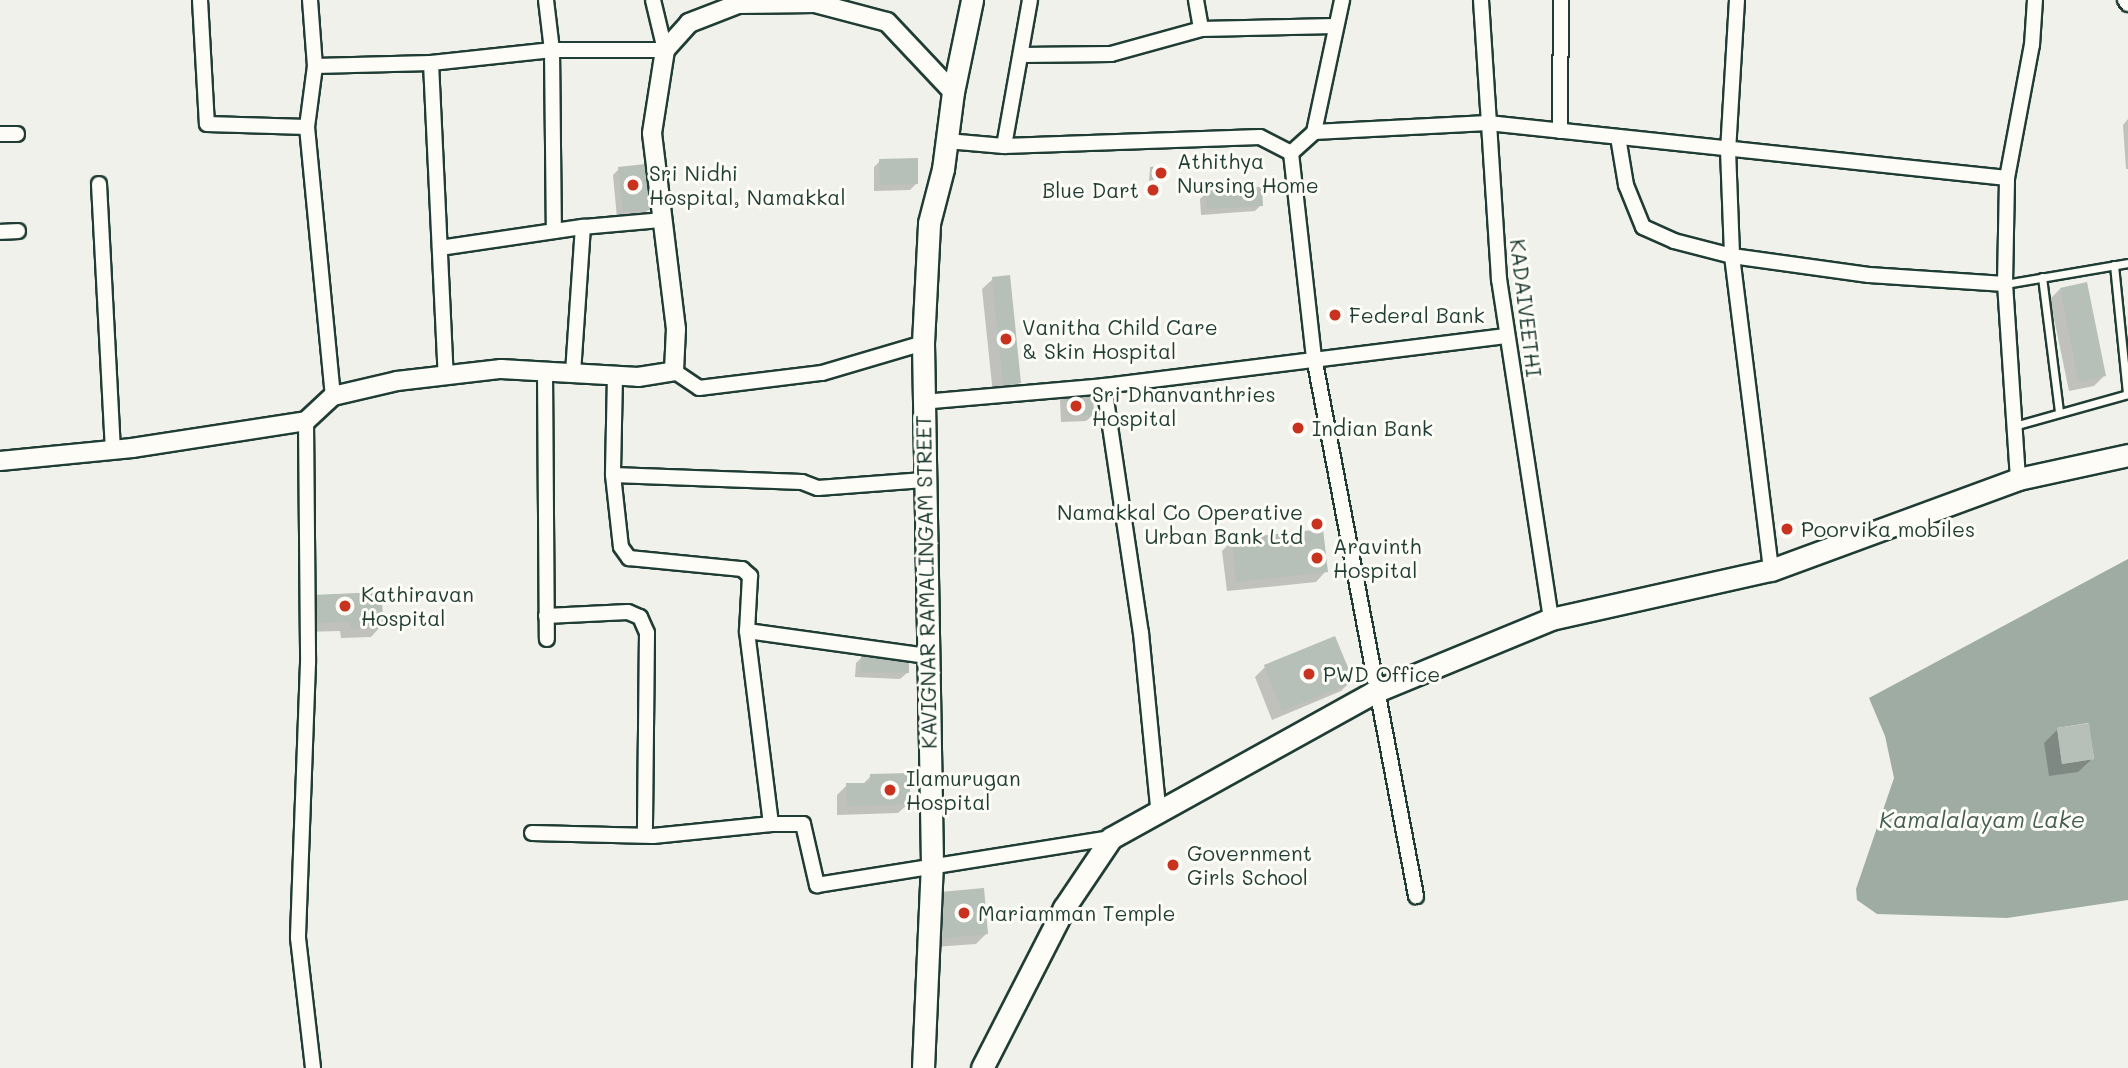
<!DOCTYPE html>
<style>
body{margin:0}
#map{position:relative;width:2128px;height:1068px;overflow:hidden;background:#f0f1eb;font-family:Mali,sans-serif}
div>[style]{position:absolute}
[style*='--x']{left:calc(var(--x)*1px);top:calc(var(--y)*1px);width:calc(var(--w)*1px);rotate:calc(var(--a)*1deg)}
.water>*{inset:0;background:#9faca4}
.shadow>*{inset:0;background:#0003}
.building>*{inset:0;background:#b6bfb8}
.roads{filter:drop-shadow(2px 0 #1f3d34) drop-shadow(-2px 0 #1f3d34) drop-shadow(0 2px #1f3d34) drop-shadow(0 -2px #1f3d34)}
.service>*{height:7px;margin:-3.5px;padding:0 3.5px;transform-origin:3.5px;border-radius:3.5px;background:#fdfcf7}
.minor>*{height:14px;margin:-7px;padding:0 7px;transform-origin:7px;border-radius:7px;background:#fdfcf7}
.tertiary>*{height:18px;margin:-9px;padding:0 9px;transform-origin:9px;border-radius:9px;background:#fdfcf7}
.primary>*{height:21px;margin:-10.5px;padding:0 10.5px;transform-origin:10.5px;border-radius:10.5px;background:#fdfcf7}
.dots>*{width:19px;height:19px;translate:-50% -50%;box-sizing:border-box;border:4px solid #fdfcf7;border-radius:50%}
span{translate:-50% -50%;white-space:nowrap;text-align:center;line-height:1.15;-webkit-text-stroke:6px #fdfcf7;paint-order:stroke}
.poi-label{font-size:21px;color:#1f3d34}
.left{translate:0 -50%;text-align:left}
.right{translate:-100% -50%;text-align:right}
.street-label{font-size:21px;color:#1f3d34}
.water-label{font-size:23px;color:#455e56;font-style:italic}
</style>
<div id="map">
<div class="water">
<i style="clip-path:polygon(evenodd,2128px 559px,2128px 900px,2007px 918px,1877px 914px,1857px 900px,1856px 889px,1894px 778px,1885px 736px,1869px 698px,2128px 559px,2088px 723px,2094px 759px,2062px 764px,2057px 728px,2088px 723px)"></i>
</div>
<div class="shadow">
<i style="clip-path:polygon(2128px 119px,2128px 169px,2126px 169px,2123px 125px)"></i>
<i style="clip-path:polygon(880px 161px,917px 183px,910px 190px,874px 191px,874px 167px)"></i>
<i style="clip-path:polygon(619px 169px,649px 209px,643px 215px,617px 218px,613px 175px)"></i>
<i style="clip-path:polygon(1150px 169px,1165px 177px,1149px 181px)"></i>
<i style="clip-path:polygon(1207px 192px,1261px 205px,1255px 211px,1201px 215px,1200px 199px)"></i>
<i style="clip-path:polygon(993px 279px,1019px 383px,1009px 393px,993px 394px,982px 289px)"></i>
<i style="clip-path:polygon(2060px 289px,2104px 376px,2094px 386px,2069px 391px,2050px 299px)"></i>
<i style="clip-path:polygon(1067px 393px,1093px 415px,1086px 421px,1061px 422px,1060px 400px)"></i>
<i style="clip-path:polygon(1232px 541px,1326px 571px,1316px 582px,1227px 591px,1222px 551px)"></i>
<i style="clip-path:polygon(301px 607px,381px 626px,371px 637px,341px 638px,340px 631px,302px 632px)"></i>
<i style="clip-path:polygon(862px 657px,907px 673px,900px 679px,855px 677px,856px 663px)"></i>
<i style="clip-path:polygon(1265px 667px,1351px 681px,1341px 691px,1272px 720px,1255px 677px)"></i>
<i style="clip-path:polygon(2058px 729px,2092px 759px,2078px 772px,2049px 776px,2044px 743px)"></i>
<i style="clip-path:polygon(871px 776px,909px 803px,898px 813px,837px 815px,837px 795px,847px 785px,862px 785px)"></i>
<i style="clip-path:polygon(940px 894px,986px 934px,976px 944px,934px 947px)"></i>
</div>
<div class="building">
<i style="clip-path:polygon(918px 158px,918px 184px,880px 185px,879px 159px)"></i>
<i style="clip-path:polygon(646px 164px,651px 210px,623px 212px,618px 167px)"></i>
<i style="clip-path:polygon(1166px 166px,1167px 178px,1151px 179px,1150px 167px)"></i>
<i style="clip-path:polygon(1262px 187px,1263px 206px,1207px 209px,1206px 190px)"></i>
<i style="clip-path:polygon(1010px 275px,1021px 383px,1003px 385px,992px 277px)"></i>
<i style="clip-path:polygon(2087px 282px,2106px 376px,2079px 382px,2060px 288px)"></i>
<i style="clip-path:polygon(1093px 390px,1094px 415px,1067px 416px,1066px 391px)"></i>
<i style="clip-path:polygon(1323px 529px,1328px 572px,1236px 582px,1232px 539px)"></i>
<i style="clip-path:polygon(382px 592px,383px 627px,350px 629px,350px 622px,312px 623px,311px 595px)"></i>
<i style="clip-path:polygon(1335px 636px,1354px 682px,1282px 711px,1264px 665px)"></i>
<i style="clip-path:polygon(861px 655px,909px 657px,909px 673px,861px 672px)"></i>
<i style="clip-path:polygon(2089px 723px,2094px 759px,2062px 764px,2057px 728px)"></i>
<i style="clip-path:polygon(910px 773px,910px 804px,847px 806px,846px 783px,870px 783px,870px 774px)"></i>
<i style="clip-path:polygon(984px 888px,988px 934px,943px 938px,940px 892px)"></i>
</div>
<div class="roads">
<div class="service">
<i style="--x:2114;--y:265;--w:130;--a:84.2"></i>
<i style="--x:2042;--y:277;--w:135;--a:82.8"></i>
<i style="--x:2005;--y:284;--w:125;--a:-9.7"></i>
<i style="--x:2014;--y:426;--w:118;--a:-15.7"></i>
</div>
<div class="minor">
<i style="--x:200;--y:0;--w:124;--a:86.8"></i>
<i style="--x:207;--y:124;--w:100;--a:1.7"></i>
<i style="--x:310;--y:0;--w:66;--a:85.7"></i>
<i style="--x:315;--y:66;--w:62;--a:97.5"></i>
<i style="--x:307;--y:127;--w:270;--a:84.5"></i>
<i style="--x:546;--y:0;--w:50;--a:83.2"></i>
<i style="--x:552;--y:50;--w:181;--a:89.4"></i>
<i style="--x:1196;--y:0;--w:29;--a:80"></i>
<i style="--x:1481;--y:0;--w:280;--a:86.3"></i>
<i style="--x:1499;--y:279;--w:344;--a:81.3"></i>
<i style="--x:1737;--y:0;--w:150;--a:93.4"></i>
<i style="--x:1728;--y:150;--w:106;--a:87.8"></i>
<i style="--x:1732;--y:256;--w:316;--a:82.9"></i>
<i style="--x:2125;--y:0;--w:5;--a:53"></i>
<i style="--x:1021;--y:55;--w:90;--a:-0.6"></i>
<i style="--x:1111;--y:54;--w:93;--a:-15.5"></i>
<i style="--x:1201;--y:29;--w:134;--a:-1.3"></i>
<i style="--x:431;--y:63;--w:313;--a:87.3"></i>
<i style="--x:315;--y:66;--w:116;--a:-1.5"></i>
<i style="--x:431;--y:63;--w:122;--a:-6.1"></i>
<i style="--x:552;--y:50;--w:113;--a:0"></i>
<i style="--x:665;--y:50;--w:51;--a:-103.5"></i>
<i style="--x:1560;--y:131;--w:131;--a:-89.6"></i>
<i style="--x:1314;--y:132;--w:135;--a:-78"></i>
<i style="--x:0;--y:134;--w:17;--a:0"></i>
<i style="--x:1618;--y:137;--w:49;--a:80.5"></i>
<i style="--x:1626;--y:185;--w:45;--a:68"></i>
<i style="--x:1643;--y:227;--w:34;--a:24"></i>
<i style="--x:1674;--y:241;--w:60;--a:14.5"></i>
<i style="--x:1732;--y:256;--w:138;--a:7.9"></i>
<i style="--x:1869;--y:275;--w:136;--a:3.8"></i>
<i style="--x:947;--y:141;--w:57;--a:5"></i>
<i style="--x:1004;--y:146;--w:256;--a:-2"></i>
<i style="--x:1260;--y:137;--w:35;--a:27"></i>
<i style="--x:1291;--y:153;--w:205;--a:83.6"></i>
<i style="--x:1314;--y:357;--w:549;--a:79.28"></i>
<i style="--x:1004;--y:146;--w:148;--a:-79.9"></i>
<i style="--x:1291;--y:153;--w:31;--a:-42"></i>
<i style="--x:1314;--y:132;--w:174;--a:-3"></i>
<i style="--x:1488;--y:123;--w:522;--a:6.05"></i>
<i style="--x:99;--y:184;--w:266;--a:87"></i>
<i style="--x:0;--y:232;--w:18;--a:-3"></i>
<i style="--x:440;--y:248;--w:145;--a:-8.4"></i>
<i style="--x:674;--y:371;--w:30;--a:34"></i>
<i style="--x:699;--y:388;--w:124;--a:-7"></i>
<i style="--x:822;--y:373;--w:105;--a:-16.5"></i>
<i style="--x:545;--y:372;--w:267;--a:89.6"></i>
<i style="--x:573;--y:373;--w:146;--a:-86.1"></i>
<i style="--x:583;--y:227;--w:79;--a:-5.1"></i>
<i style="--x:615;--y:376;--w:99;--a:91.2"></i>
<i style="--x:613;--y:475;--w:189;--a:2.1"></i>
<i style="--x:802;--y:482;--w:17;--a:21"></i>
<i style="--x:818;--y:488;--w:106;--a:-4.3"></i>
<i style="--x:1104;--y:386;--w:250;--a:81.5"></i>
<i style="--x:1141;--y:633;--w:183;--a:84.4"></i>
<i style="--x:922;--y:402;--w:183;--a:-5"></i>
<i style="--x:1104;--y:386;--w:406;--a:-7.1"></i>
<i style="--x:306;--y:421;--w:242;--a:89.5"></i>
<i style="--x:308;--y:663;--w:275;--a:92.1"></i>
<i style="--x:298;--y:938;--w:131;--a:83.4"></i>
<i style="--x:613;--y:475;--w:72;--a:83.7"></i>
<i style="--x:621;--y:547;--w:14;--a:54"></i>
<i style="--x:629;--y:558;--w:114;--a:5.6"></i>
<i style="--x:742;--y:569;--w:11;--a:41"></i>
<i style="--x:750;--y:576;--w:55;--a:93.1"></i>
<i style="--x:2018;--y:479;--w:195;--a:-93.8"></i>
<i style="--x:2005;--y:284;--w:106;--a:-88.9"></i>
<i style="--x:2007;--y:178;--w:135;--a:-79.4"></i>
<i style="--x:2032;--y:45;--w:45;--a:-86.2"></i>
<i style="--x:546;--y:616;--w:82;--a:-2.8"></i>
<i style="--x:628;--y:612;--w:13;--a:23"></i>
<i style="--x:640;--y:617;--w:17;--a:66"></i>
<i style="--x:647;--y:633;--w:202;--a:90.6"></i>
<i style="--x:771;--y:824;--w:32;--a:0"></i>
<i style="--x:803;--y:824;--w:63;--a:77.1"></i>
<i style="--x:817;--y:885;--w:298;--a:-9.1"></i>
<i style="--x:532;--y:833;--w:121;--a:1.4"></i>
<i style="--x:653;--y:836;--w:119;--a:-5.8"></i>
<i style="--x:771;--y:824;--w:194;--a:-97.1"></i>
<i style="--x:747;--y:631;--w:182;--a:7.9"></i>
</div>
<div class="tertiary">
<i style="--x:0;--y:461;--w:133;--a:-5.6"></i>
<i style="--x:132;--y:448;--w:176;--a:-8.8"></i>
<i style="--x:306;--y:421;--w:37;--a:-43"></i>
<i style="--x:333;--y:396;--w:66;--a:-13.2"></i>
<i style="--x:397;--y:381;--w:105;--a:-6.6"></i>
<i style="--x:501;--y:369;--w:137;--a:3.3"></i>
<i style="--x:638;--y:377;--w:36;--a:-9"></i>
<i style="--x:674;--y:371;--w:42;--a:-87.3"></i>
<i style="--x:676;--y:329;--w:197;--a:-97"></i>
<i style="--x:652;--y:133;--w:84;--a:-81.1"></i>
<i style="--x:665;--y:50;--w:36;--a:-48"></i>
<i style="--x:689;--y:23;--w:53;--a:-21.2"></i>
<i style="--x:738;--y:4;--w:77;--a:-0.7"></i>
<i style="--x:815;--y:3;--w:74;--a:14.8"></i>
<i style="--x:887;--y:22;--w:96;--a:46.7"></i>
</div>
<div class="primary">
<i style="--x:923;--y:1068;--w:204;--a:-87.5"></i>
<i style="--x:932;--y:864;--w:521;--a:-90.99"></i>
<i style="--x:923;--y:343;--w:120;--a:-87.1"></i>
<i style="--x:929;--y:223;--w:56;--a:-75.5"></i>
<i style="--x:943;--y:169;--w:78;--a:-82.6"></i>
<i style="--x:953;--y:92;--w:94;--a:-78.3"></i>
<i style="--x:982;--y:1068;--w:180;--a:-62.9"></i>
<i style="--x:1064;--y:908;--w:84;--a:-56.1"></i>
<i style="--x:1111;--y:838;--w:301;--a:-29"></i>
<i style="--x:1374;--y:692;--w:191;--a:-22.4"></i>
<i style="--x:1551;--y:619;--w:225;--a:-12.6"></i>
<i style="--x:1771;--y:570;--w:263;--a:-20.2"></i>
<i style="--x:2018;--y:479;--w:113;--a:-12.3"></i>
</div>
</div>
<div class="dots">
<i style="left:1161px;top:173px;background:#c8321e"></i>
<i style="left:633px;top:185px;background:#c8321e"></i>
<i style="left:1153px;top:190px;background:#c8321e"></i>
<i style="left:1335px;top:315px;background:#c8321e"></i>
<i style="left:1006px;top:339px;background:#c8321e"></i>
<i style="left:1076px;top:406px;background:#c8321e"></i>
<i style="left:1298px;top:428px;background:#c8321e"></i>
<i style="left:1317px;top:524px;background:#c8321e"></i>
<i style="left:1787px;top:529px;background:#c8321e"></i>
<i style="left:1317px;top:558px;background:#c8321e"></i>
<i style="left:345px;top:606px;background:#c8321e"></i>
<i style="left:1309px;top:674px;background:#c8321e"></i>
<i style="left:890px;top:790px;background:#c8321e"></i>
<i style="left:1173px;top:865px;background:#c8321e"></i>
<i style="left:964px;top:913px;background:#c8321e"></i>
</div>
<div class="poi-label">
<span class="left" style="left:1177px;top:173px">Athithya<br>Nursing Home</span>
<span class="left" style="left:649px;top:185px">Sri Nidhi<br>Hospital, Namakkal</span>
<span class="right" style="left:1139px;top:190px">Blue Dart</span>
<span class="left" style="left:1349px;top:315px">Federal Bank</span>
<span class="left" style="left:1022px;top:339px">Vanitha Child Care<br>&amp; Skin Hospital</span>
<span class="left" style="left:1092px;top:406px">Sri Dhanvanthries<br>Hospital</span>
<span class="left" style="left:1312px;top:428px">Indian Bank</span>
<span class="right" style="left:1303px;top:524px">Namakkal Co Operative<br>Urban Bank Ltd</span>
<span class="left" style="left:1801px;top:529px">Poorvika mobiles</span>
<span class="left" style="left:1333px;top:558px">Aravinth<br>Hospital</span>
<span class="left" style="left:361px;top:606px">Kathiravan<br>Hospital</span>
<span class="left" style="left:1323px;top:674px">PWD Office</span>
<span class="left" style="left:906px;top:790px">Ilamurugan<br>Hospital</span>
<span class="left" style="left:1187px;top:865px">Government<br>Girls School</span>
<span class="left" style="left:978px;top:913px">Mariamman Temple</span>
</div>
<div class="street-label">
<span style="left:1526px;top:308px;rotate:83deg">KADAIVEETHI</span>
<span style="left:926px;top:582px;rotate:-91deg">KAVIGNAR RAMALINGAM STREET</span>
</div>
<div class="water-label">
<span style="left:1982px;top:819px">Kamalalayam Lake</span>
</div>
</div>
